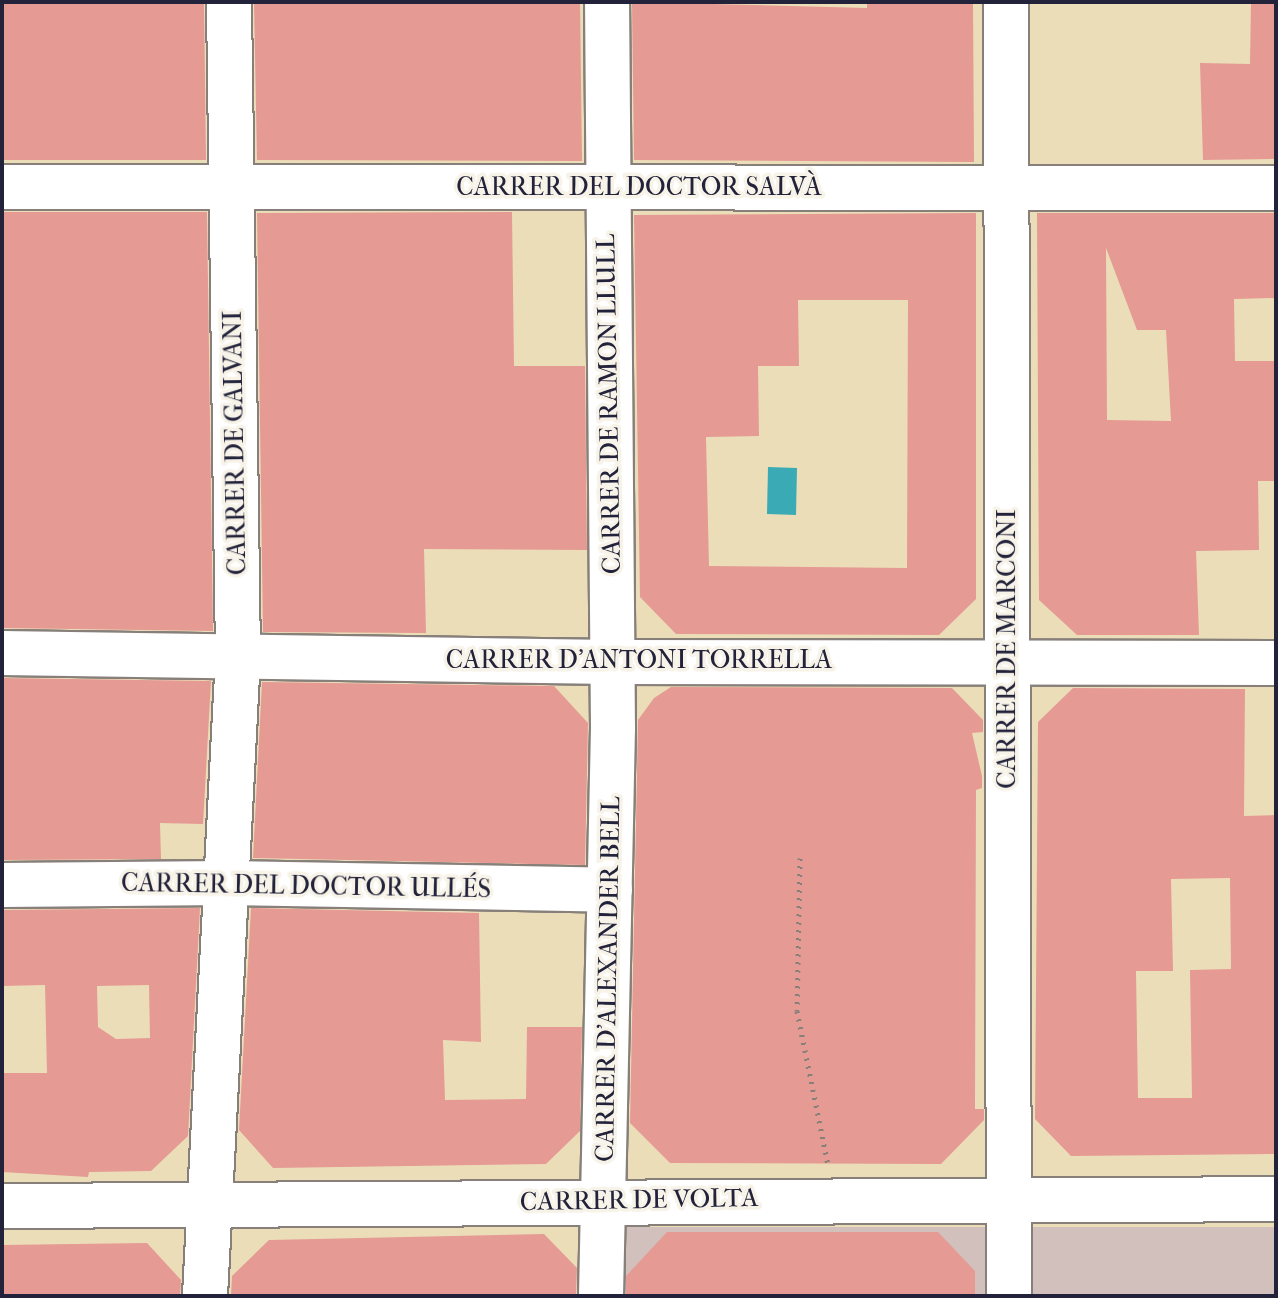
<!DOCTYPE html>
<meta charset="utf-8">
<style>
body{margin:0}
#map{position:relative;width:1278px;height:1298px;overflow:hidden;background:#ecddb9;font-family:"IM FELL French Canon",serif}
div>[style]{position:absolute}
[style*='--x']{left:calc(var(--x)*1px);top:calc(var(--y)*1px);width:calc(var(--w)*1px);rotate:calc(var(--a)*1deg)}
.industrial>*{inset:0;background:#d1c0bc}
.water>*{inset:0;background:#3aabb5}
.building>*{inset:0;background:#e59a93}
.path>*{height:5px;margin-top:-2.5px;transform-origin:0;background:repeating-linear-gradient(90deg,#87807a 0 2px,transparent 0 8px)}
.roads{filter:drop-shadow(2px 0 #87807a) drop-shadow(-2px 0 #87807a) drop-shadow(0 2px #87807a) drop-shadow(0 -2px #87807a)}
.minor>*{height:44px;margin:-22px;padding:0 22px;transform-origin:22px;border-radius:22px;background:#fff}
span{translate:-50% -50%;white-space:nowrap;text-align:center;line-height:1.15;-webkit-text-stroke:7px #f7f3e8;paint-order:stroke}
.street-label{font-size:26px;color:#22223b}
.frame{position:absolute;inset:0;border:4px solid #22223b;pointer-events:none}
</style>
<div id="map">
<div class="industrial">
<i style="clip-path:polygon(622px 1227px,1276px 1227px,1276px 1296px,622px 1296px)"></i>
</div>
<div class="water">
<i style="clip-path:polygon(768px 467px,797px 468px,796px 515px,767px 514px)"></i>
</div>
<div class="building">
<i style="clip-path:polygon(2px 2px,204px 2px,206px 160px,2px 160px)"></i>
<i style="clip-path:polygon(254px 2px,580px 2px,582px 161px,257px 160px)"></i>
<i style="clip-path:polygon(632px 2px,867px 8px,867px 2px,973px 2px,974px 162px,634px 160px)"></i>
<i style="clip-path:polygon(1251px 2px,1276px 2px,1276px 159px,1203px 160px,1200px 63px,1250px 64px)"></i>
<i style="clip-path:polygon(2px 212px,207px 212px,213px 631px,2px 628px)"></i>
<i style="clip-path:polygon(512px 212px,514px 366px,585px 366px,587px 550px,424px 549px,426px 633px,263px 632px,257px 213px)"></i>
<i style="clip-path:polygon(evenodd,976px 213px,976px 599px,939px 635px,676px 634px,640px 597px,634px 215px,976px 213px,798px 300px,908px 300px,907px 568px,709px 566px,706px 437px,759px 436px,758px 366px,799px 366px,798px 300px)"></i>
<i style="clip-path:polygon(evenodd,1037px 213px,1276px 213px,1276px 298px,1234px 299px,1235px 361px,1276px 361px,1276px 481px,1258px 481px,1259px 550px,1196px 551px,1199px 635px,1077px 635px,1039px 600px,1037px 213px,1106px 248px,1137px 330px,1166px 330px,1171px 421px,1107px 420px,1106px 248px)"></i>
<i style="clip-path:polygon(2px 678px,211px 681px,203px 824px,160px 823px,161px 859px,2px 860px)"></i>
<i style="clip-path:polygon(262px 682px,554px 686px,588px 723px,585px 865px,253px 858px)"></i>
<i style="clip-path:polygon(671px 687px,952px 688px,983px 720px,983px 732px,972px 733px,982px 776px,982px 788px,976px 790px,975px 1109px,984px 1109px,984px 1120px,941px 1164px,670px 1163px,630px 1123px,638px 720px,654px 698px)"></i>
<i style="clip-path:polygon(evenodd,1073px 688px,1245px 689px,1244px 816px,1276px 815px,1276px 1154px,1071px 1156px,1035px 1119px,1038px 722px,1073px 688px,1230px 878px,1231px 969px,1190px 970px,1192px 1098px,1138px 1098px,1136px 971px,1173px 971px,1171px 879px,1230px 878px)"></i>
<i style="clip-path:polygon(evenodd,200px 908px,188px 1136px,151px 1171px,89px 1172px,88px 1177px,2px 1172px,2px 1073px,47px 1073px,45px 985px,2px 986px,2px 910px,200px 908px,149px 985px,150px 1038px,116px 1039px,98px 1027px,97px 986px,149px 985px)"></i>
<i style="clip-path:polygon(251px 908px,479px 913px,481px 1042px,443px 1040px,445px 1100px,526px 1099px,527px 1027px,582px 1027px,580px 1131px,546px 1164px,273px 1168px,239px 1130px)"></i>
<i style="clip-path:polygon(667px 1232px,938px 1232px,975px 1271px,975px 1296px,626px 1296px,626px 1276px)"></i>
<i style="clip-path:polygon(544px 1234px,577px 1268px,576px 1296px,231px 1296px,232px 1276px,269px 1240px)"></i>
<i style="clip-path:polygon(147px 1243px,181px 1280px,180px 1296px,2px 1296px,2px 1245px)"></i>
</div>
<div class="path">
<i style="--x:800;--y:858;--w:153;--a:91.1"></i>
<i style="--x:797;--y:1011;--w:157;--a:78.6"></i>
</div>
<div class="roads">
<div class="minor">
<i style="--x:1006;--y:2;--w:1294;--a:89.87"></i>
<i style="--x:2;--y:187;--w:1274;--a:0.04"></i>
<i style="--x:2;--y:653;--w:611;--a:0.84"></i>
<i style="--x:613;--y:662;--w:663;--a:0.09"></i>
<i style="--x:2;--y:885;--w:225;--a:-0.5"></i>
<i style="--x:227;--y:883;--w:383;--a:1"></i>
<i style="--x:2;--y:1206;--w:1274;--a:-0.31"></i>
<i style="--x:205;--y:1296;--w:641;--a:-87.05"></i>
<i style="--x:238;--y:656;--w:654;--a:-90.79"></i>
<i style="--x:601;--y:1296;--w:567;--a:-88.79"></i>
<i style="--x:613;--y:729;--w:727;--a:-90.47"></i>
</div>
</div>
<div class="street-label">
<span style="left:639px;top:187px">CARRER DEL DOCTOR SALVÀ</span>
<span style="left:609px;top:404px;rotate:-91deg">CARRER DE RAMON LLULL</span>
<span style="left:235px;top:443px;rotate:-91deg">CARRER DE GALVANI</span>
<span style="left:1007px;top:649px;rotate:-90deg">CARRER DE MARCONI</span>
<span style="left:639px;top:660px">CARRER D'ANTONI TORRELLA</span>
<span style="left:306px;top:886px;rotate:1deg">CARRER DEL DOCTOR ULLÉS</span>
<span style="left:608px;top:979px;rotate:-89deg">CARRER D'ALEXANDER BELL</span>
<span style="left:639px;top:1200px;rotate:-1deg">CARRER DE VOLTA</span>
</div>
<div class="frame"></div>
</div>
